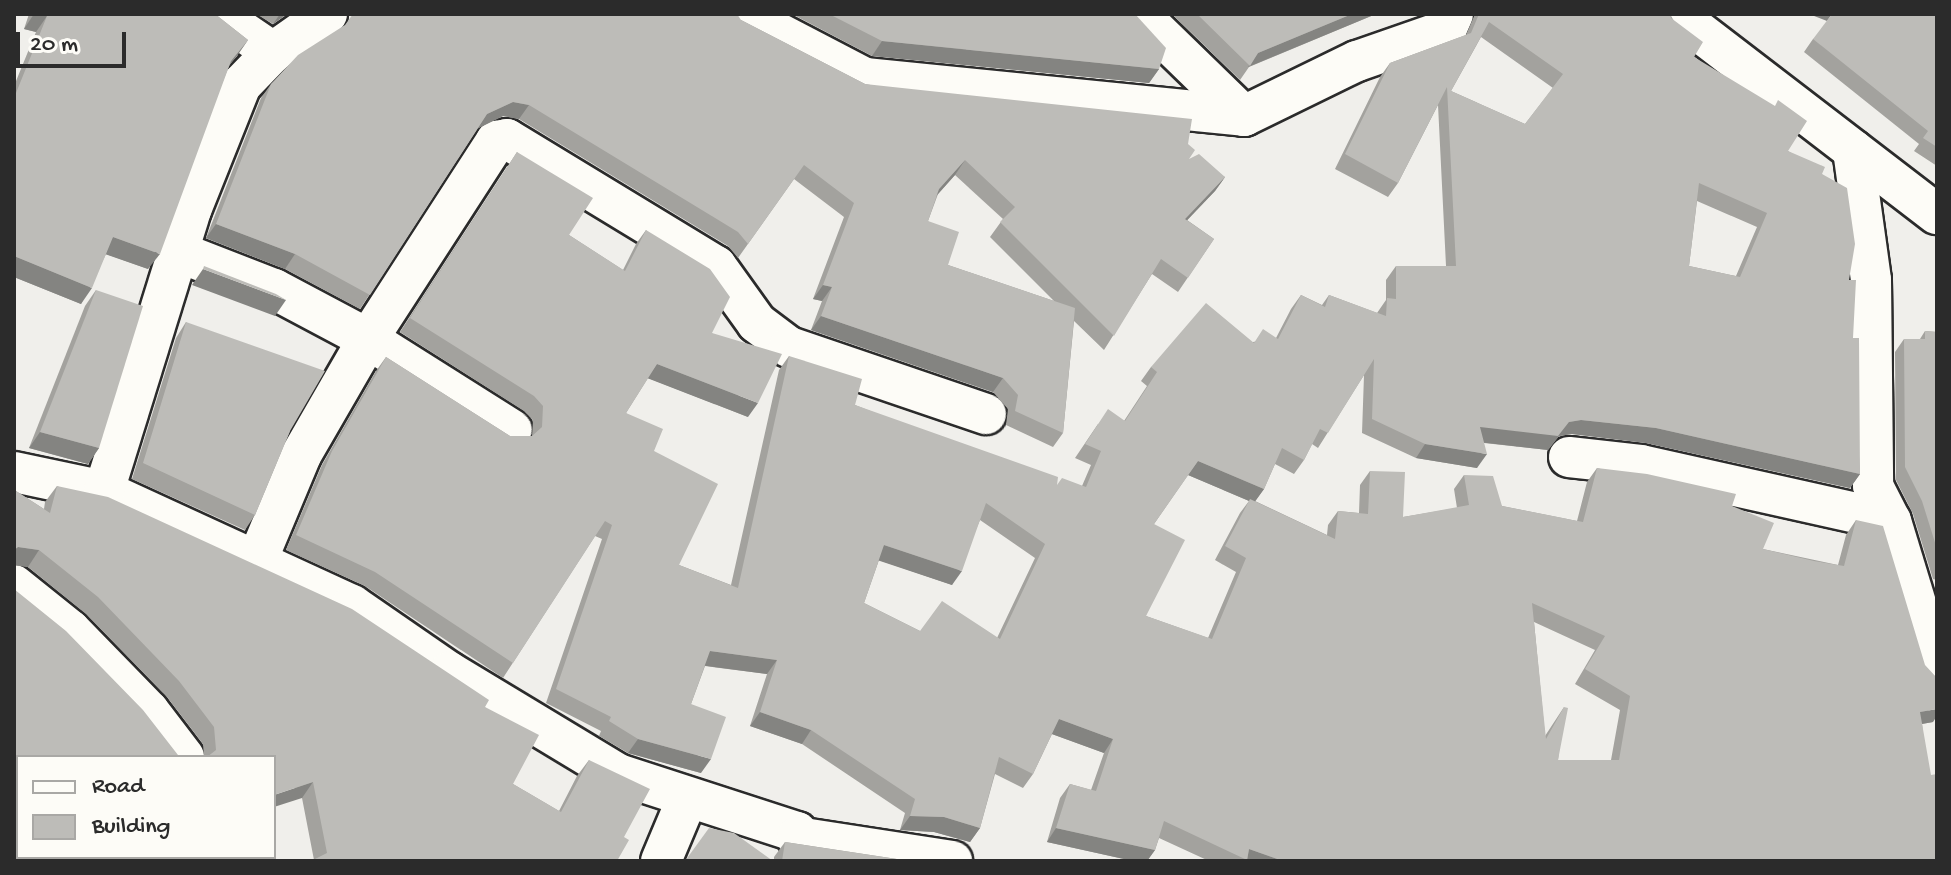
<!DOCTYPE html>
<style>
body{margin:0}
#map{position:relative;width:1951px;height:875px;overflow:hidden;background:#f0efeb;font-family:"Gochi Hand",sans-serif}
div>[style]{position:absolute}
[style*='--x']{left:calc(var(--x)*1px);top:calc(var(--y)*1px);width:calc(var(--w)*1px);rotate:calc(var(--a)*1deg)}
.roads{filter:drop-shadow(2px 0 #2b2b2b) drop-shadow(-2px 0 #2b2b2b) drop-shadow(0 2px #2b2b2b) drop-shadow(0 -2px #2b2b2b)}
.minor>*{height:40px;margin:-20px;padding:0 20px;transform-origin:20px;border-radius:20px;background:#fdfcf7}
.wall>*{inset:0;background:#a3a29e}
.shaded-wall>*{inset:0;background:#848481}
.building>*{inset:0;background:#bdbcb8}
span{translate:-50% -50%;white-space:nowrap;text-align:center;line-height:1.15;-webkit-text-stroke:6px #fdfcf7;paint-order:stroke}
.frame{position:absolute;inset:0;border:16px solid #2b2b2b;pointer-events:none}
.legend{position:absolute;left:16px;top:755px;width:260px;height:104px;box-sizing:border-box;background:#fdfcf7;border:2px solid #a9a8a5;margin:0;padding:10px 14px;list-style:none;font-size:24px;color:#2b2b2b}
.legend li{display:flex;align-items:center;gap:16px;height:40px}
.legend b{width:40px;border:2px solid #a9a8a5}
.scale{position:absolute;left:16px;top:32px;width:110px;height:36px;box-sizing:border-box;border:4px solid #2b2b2b;border-top:0;padding-left:10px;font-size:24px;line-height:28px;white-space:nowrap;color:#2b2b2b;-webkit-text-stroke:6px #fdfcf7;paint-order:stroke}
</style>
<div id="map">
<div class="roads">
<div class="minor">
<i style="--x:217;--y:14;--w:68;--a:34.2"></i>
<i style="--x:742;--y:14;--w:139;--a:27.5"></i>
<i style="--x:865;--y:78;--w:381;--a:5.7"></i>
<i style="--x:1244;--y:116;--w:146;--a:-135.8"></i>
<i style="--x:1676;--y:14;--w:329;--a:37.5"></i>
<i style="--x:1244;--y:116;--w:126;--a:-26"></i>
<i style="--x:1357;--y:61;--w:94;--a:-19.2"></i>
<i style="--x:1446;--y:30;--w:17;--a:-66"></i>
<i style="--x:1853;--y:150;--w:131;--a:82.1"></i>
<i style="--x:1871;--y:280;--w:206;--a:89.4"></i>
<i style="--x:1873;--y:486;--w:39;--a:63"></i>
<i style="--x:1891;--y:521;--w:158;--a:73.1"></i>
<i style="--x:181;--y:253;--w:100;--a:21.2"></i>
<i style="--x:274;--y:289;--w:106;--a:28"></i>
<i style="--x:368;--y:339;--w:170;--a:32.3"></i>
<i style="--x:1569;--y:457;--w:72;--a:6.3"></i>
<i style="--x:1641;--y:465;--w:256;--a:12.6"></i>
<i style="--x:14;--y:472;--w:92;--a:11.9"></i>
<i style="--x:104;--y:491;--w:273;--a:24.7"></i>
<i style="--x:352;--y:605;--w:118;--a:34.6"></i>
<i style="--x:449;--y:672;--w:197;--a:31.1"></i>
<i style="--x:618;--y:774;--w:188;--a:18"></i>
<i style="--x:797;--y:832;--w:5;--a:90"></i>
<i style="--x:797;--y:837;--w:157;--a:8.8"></i>
<i style="--x:104;--y:491;--w:294;--a:-72.8"></i>
<i style="--x:191;--y:210;--w:135;--a:-68.2"></i>
<i style="--x:241;--y:85;--w:46;--a:-45.9"></i>
<i style="--x:273;--y:52;--w:66;--a:-35.1"></i>
<i style="--x:258;--y:558;--w:112;--a:-67.3"></i>
<i style="--x:301;--y:455;--w:134;--a:-60"></i>
<i style="--x:368;--y:339;--w:236;--a:-57.1"></i>
<i style="--x:496;--y:141;--w:11;--a:-10"></i>
<i style="--x:507;--y:139;--w:245;--a:31.3"></i>
<i style="--x:716;--y:266;--w:70;--a:54.3"></i>
<i style="--x:757;--y:323;--w:40;--a:37"></i>
<i style="--x:789;--y:347;--w:208;--a:18.8"></i>
<i style="--x:14;--y:585;--w:72;--a:38.8"></i>
<i style="--x:70;--y:630;--w:113;--a:45.7"></i>
<i style="--x:149;--y:711;--w:58;--a:52.7"></i>
<i style="--x:242;--y:857;--w:4;--a:63"></i>
<i style="--x:661;--y:861;--w:67;--a:-67.2"></i>
</div>
</div>
<div class="wall">
<i style="clip-path:polygon(29px 14px,215px 14px,248px 40px,229px 66px,148px 269px,106px 254px,81px 304px,14px 277px,14px 86px,36px 32px,24px 29px)"></i>
<i style="clip-path:polygon(256px 14px,287px 14px,273px 24px)"></i>
<i style="clip-path:polygon(792px 14px,1135px 14px,1159px 69px,1149px 83px,872px 56px)"></i>
<i style="clip-path:polygon(1172px 14px,1376px 14px,1249px 67px,1240px 80px)"></i>
<i style="clip-path:polygon(evenodd,1475px 14px,1670px 14px,1694px 57px,1788px 151px,1822px 174px,1849px 280px,1860px 474px,1850px 488px,1646px 443px,1572px 434px,1559px 436px,1548px 450px,1484px 443px,1477px 468px,1416px 458px,1362px 433px,1364px 375px,1318px 448px,1312px 444px,1304px 460px,1294px 474px,1275px 464px,1264px 489px,1255px 501px,1327px 535px,1328px 525px,1338px 511px,1359px 513px,1360px 485px,1370px 471px,1403px 517px,1457px 508px,1454px 489px,1464px 475px,1502px 506px,1577px 521px,1587px 482px,1597px 468px,1732px 506px,1763px 549px,1838px 565px,1846px 535px,1856px 520px,1933px 722px,1922px 724px,1937px 861px,1209px 861px,1159px 838px,1155px 850px,1147px 861px,1133px 861px,1047px 842px,1060px 798px,1070px 784px,1091px 790px,1104px 753px,1052px 734px,1033px 774px,1023px 788px,995px 774px,980px 828px,970px 842px,934px 832px,900px 830px,905px 813px,802px 744px,750px 726px,767px 674px,705px 666px,691px 704px,701px 773px,628px 753px,599px 736px,601px 731px,546px 703px,602px 539px,595px 536px,503px 678px,365px 586px,286px 550px,322px 465px,376px 371px,386px 357px,510px 436px,532px 436px,533px 420px,524px 411px,400px 332px,517px 152px,569px 235px,623px 270px,636px 244px,646px 230px,712px 333px,748px 417px,648px 378px,626px 413px,654px 451px,679px 565px,731px 585px,779px 370px,789px 356px,855px 405px,1057px 485px,1082px 486px,1091px 465px,1075px 458px,1098px 424px,1124px 421px,1147px 386px,1141px 381px,1151px 367px,1253px 342px,1276px 338px,1291px 309px,1301px 295px,1322px 305px,1329px 295px,1377px 313px,1386px 300px,1386px 280px,1396px 266px,1446px 266px,1438px 105px,1398px 183px,1388px 197px,1335px 169px,1380px 77px,1390px 63px,1466px 35px,1475px 14px,1481px 37px,1553px 88px,1525px 124px,1451px 91px,1481px 37px,1475px 14px,1697px 201px,1757px 227px,1736px 276px,1689px 266px,1697px 201px,1475px 14px,1188px 475px,1249px 501px,1240px 513px,1215px 560px,1236px 572px,1208px 638px,1146px 616px,1154px 524px,1188px 475px,1475px 14px,980px 520px,1035px 558px,997px 638px,920px 631px,864px 603px,879px 560px,952px 585px,980px 520px,1475px 14px,1534px 622px,1595px 650px,1575px 684px,1620px 710px,1611px 760px,1558px 760px,1564px 707px,1545px 736px,1534px 622px)"></i>
<i style="clip-path:polygon(1937px 14px,1937px 166px,1914px 151px,1919px 144px,1804px 52px,1813px 39px)"></i>
<i style="clip-path:polygon(evenodd,741px 20px,865px 84px,1188px 144px,1189px 159px,1225px 177px,1215px 191px,1187px 220px,1214px 239px,1178px 292px,1152px 274px,1104px 350px,1074px 321px,1063px 433px,1053px 447px,1006px 425px,1008px 409px,993px 392px,811px 330px,822px 301px,813px 299px,844px 217px,794px 179px,738px 258px,728px 246px,519px 119px,503px 116px,478px 128px,360px 309px,285px 269px,206px 238px,261px 98px,271px 84px,344px 26px,741px 20px,955px 175px,1003px 219px,990px 237px,1054px 301px,948px 265px,928px 221px,938px 194px,955px 175px)"></i>
<i style="clip-path:polygon(96px 290px,99px 448px,88px 464px,29px 448px,85px 306px)"></i>
<i style="clip-path:polygon(186px 322px,290px 431px,255px 515px,245px 530px,132px 479px,176px 338px)"></i>
<i style="clip-path:polygon(1925px 331px,1937px 332px,1937px 580px,1933px 579px,1913px 514px,1896px 480px,1895px 352px,1904px 339px,1920px 339px)"></i>
<i style="clip-path:polygon(57px 486px,485px 707px,513px 784px,559px 811px,577px 776px,589px 760px,624px 837px,314px 860px,302px 798px,274px 757px,204px 757px,203px 744px,167px 697px,86px 614px,28px 567px,14px 565px,14px 494px,16px 491px,44px 509px,45px 502px)"></i>
<i style="clip-path:polygon(785px 842px,910px 861px,774px 861px,774px 857px)"></i>
</div>
<div class="shaded-wall">
<i style="clip-path:polygon(34px 14px,47px 16px,36px 32px,24px 29px)"></i>
<i style="clip-path:polygon(280px 14px,287px 14px,273px 24px)"></i>
<i style="clip-path:polygon(1352px 14px,1376px 14px,1248px 67px,1258px 53px)"></i>
<i style="clip-path:polygon(1809px 14px,1832px 14px,1827px 21px)"></i>
<i style="clip-path:polygon(248px 40px,237px 56px,220px 76px,231px 61px)"></i>
<i style="clip-path:polygon(882px 41px,1159px 69px,1149px 83px,872px 56px)"></i>
<i style="clip-path:polygon(513px 102px,529px 105px,519px 119px,503px 116px,477px 129px,487px 114px)"></i>
<i style="clip-path:polygon(965px 160px,955px 175px,930px 203px,939px 189px)"></i>
<i style="clip-path:polygon(1225px 177px,1215px 191px,1175px 233px,1185px 219px)"></i>
<i style="clip-path:polygon(216px 224px,295px 254px,285px 269px,206px 238px)"></i>
<i style="clip-path:polygon(113px 237px,160px 254px,148px 269px,102px 253px)"></i>
<i style="clip-path:polygon(14px 256px,92px 288px,81px 304px,14px 277px)"></i>
<i style="clip-path:polygon(203px 269px,286px 300px,275px 316px,192px 285px)"></i>
<i style="clip-path:polygon(823px 285px,832px 287px,822px 301px,813px 299px)"></i>
<i style="clip-path:polygon(821px 316px,1003px 378px,993px 392px,811px 330px)"></i>
<i style="clip-path:polygon(657px 364px,758px 403px,748px 417px,647px 378px)"></i>
<i style="clip-path:polygon(1581px 420px,1656px 428px,1860px 474px,1850px 488px,1646px 443px,1572px 434px,1559px 436px,1548px 450px,1470px 441px,1480px 427px,1569px 422px)"></i>
<i style="clip-path:polygon(40px 432px,99px 448px,88px 464px,29px 448px)"></i>
<i style="clip-path:polygon(1425px 444px,1487px 454px,1477px 468px,1416px 458px)"></i>
<i style="clip-path:polygon(1198px 461px,1264px 489px,1254px 503px,1188px 475px)"></i>
<i style="clip-path:polygon(884px 545px,962px 571px,952px 585px,874px 559px)"></i>
<i style="clip-path:polygon(18px 547px,39px 550px,28px 567px,14px 565px,14px 550px)"></i>
<i style="clip-path:polygon(710px 651px,777px 660px,767px 674px,700px 665px)"></i>
<i style="clip-path:polygon(1937px 709px,1937px 716px,1933px 722px,1910px 726px,1920px 712px)"></i>
<i style="clip-path:polygon(760px 712px,811px 730px,802px 744px,750px 726px)"></i>
<i style="clip-path:polygon(1059px 719px,1113px 739px,1104px 753px,1049px 733px)"></i>
<i style="clip-path:polygon(638px 739px,711px 759px,701px 773px,628px 753px)"></i>
<i style="clip-path:polygon(313px 782px,302px 798px,274px 807px,274px 795px)"></i>
<i style="clip-path:polygon(910px 816px,944px 817px,980px 828px,970px 842px,934px 832px,900px 830px)"></i>
<i style="clip-path:polygon(1056px 828px,1155px 850px,1147px 861px,1133px 861px,1047px 842px)"></i>
<i style="clip-path:polygon(1249px 849px,1283px 861px,1247px 861px)"></i>
</div>
<div class="building">
<i style="clip-path:polygon(39px 14px,215px 14px,248px 40px,231px 61px,160px 254px,113px 237px,92px 288px,14px 256px,14px 98px,47px 16px)"></i>
<i style="clip-path:polygon(353px 14px,737px 14px,741px 20px,865px 84px,1192px 119px,1188px 144px,1195px 150px,1189px 159px,1199px 154px,1225px 177px,1185px 219px,1214px 239px,1188px 278px,1161px 259px,1114px 336px,1000px 222px,1015px 207px,965px 160px,939px 189px,928px 221px,959px 232px,948px 265px,1075px 308px,1063px 433px,1015px 411px,1018px 395px,1003px 378px,821px 316px,832px 287px,823px 285px,854px 203px,804px 165px,748px 244px,738px 232px,529px 105px,513px 102px,487px 114px,370px 295px,295px 254px,216px 224px,271px 84px,298px 55px,345px 25px)"></i>
<i style="clip-path:polygon(829px 14px,1135px 14px,1166px 48px,1159px 69px,882px 41px)"></i>
<i style="clip-path:polygon(1197px 14px,1352px 14px,1258px 53px,1250px 66px)"></i>
<i style="clip-path:polygon(evenodd,1479px 14px,1670px 14px,1671px 18px,1703px 42px,1694px 57px,1775px 106px,1778px 100px,1807px 121px,1788px 151px,1825px 167px,1822px 174px,1847px 188px,1855px 244px,1849px 280px,1856px 280px,1853px 338px,1859px 338px,1860px 474px,1656px 428px,1581px 420px,1569px 422px,1558px 436px,1480px 427px,1487px 454px,1425px 444px,1372px 419px,1374px 359px,1328px 433px,1320px 429px,1304px 460px,1282px 448px,1264px 489px,1198px 461px,1154px 524px,1185px 540px,1146px 616px,1212px 639px,1246px 558px,1225px 546px,1250px 499px,1335px 539px,1338px 511px,1368px 514px,1370px 471px,1405px 472px,1403px 517px,1469px 505px,1464px 475px,1493px 476px,1502px 506px,1583px 522px,1597px 468px,1647px 474px,1736px 494px,1732px 506px,1774px 523px,1763px 549px,1814px 561px,1844px 566px,1856px 520px,1883px 526px,1925px 665px,1937px 678px,1937px 709px,1920px 712px,1931px 775px,1937px 774px,1937px 861px,1283px 861px,1249px 849px,1247px 860px,1164px 821px,1155px 850px,1056px 828px,1070px 784px,1096px 791px,1113px 739px,1059px 719px,1033px 774px,999px 757px,980px 828px,944px 817px,910px 816px,915px 799px,811px 730px,760px 712px,777px 660px,710px 651px,691px 704px,726px 717px,711px 759px,638px 739px,609px 721px,611px 717px,556px 689px,612px 525px,605px 521px,513px 663px,375px 572px,296px 535px,332px 451px,386px 357px,510px 436px,532px 436px,542px 427px,543px 406px,534px 396px,410px 318px,517px 152px,593px 198px,569px 235px,625px 271px,646px 230px,710px 269px,730px 297px,712px 333px,782px 354px,758px 403px,657px 364px,626px 413px,663px 429px,654px 451px,718px 484px,679px 565px,738px 588px,789px 356px,862px 379px,855px 405px,1058px 477px,1057px 485px,1062px 478px,1086px 487px,1101px 451px,1085px 444px,1108px 409px,1125px 421px,1157px 372px,1151px 367px,1206px 303px,1254px 343px,1263px 329px,1278px 339px,1301px 295px,1325px 307px,1329px 295px,1386px 316px,1387px 298px,1396px 299px,1396px 266px,1456px 266px,1447px 87px,1398px 183px,1345px 154px,1390px 63px,1471px 33px,1479px 14px,1489px 22px,1563px 74px,1525px 124px,1451px 91px,1489px 22px,1479px 14px,1699px 183px,1767px 213px,1740px 277px,1689px 266px,1699px 183px,1479px 14px,986px 503px,1045px 544px,1000px 639px,942px 601px,920px 631px,864px 603px,884px 545px,962px 571px,986px 503px,1479px 14px,1532px 603px,1605px 636px,1585px 669px,1630px 696px,1619px 760px,1558px 760px,1568px 708px,1564px 707px,1546px 739px,1532px 603px)"></i>
<i style="clip-path:polygon(1832px 14px,1937px 14px,1937px 147px,1923px 138px,1928px 131px,1813px 39px)"></i>
<i style="clip-path:polygon(204px 266px,276px 294px,286px 300px,203px 269px)"></i>
<i style="clip-path:polygon(96px 290px,143px 306px,99px 448px,40px 432px)"></i>
<i style="clip-path:polygon(186px 322px,325px 371px,290px 431px,255px 515px,143px 463px)"></i>
<i style="clip-path:polygon(1925px 331px,1937px 332px,1937px 549px,1922px 501px,1905px 467px,1904px 339px,1925px 339px)"></i>
<i style="clip-path:polygon(57px 486px,108px 497px,352px 609px,489px 700px,485px 707px,539px 735px,513px 784px,561px 812px,589px 760px,650px 789px,624px 837px,629px 840px,617px 861px,311px 861px,327px 853px,313px 782px,274px 795px,274px 757px,207px 757px,216px 750px,214px 727px,179px 681px,98px 597px,39px 550px,18px 547px,14px 550px,14px 496px,16px 491px,50px 513px)"></i>
<i style="clip-path:polygon(14px 589px,66px 631px,143px 710px,178px 755px,182px 757px,18px 757px,18px 857px,237px 857px,240px 861px,14px 861px)"></i>
<i style="clip-path:polygon(709px 828px,734px 833px,773px 861px,685px 861px)"></i>
<i style="clip-path:polygon(785px 842px,910px 861px,782px 861px)"></i>
</div>
<div class="frame"></div>
<ul class="legend">
<li><b style="height:10px;background:#fdfcf7"></b>Road</li>
<li><b style="height:22px;background:#bdbcb8"></b>Building</li>
</ul>
<div class="scale">20 m</div>
</div>
